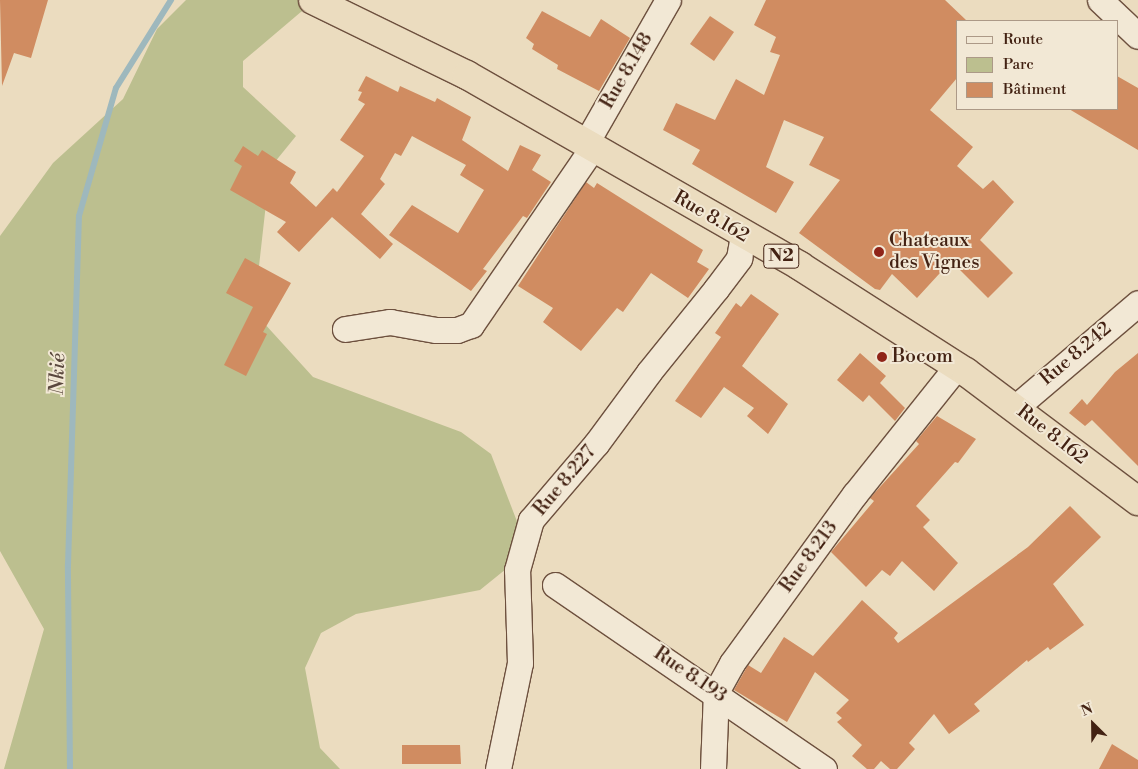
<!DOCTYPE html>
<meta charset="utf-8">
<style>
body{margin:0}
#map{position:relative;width:1138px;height:769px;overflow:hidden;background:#ebdcbf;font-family:"Libre Bodoni",serif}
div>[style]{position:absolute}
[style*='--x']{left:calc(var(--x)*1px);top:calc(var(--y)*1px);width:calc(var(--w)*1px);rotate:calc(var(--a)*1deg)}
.green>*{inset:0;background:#bcbf8f}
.stream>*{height:6px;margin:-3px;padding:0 3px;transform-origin:3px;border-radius:3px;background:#9eb8bd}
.building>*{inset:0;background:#d08c61}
.roads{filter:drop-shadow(1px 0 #6d503e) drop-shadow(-1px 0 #6d503e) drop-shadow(0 1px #6d503e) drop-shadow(0 -1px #6d503e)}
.minor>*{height:25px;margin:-12.5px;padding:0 12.5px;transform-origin:12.5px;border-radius:12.5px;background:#f2e8d5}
.highway>*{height:28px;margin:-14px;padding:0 14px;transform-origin:14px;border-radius:14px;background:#ebdcbf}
.dots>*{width:14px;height:14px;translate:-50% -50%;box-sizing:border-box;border:2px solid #f2e8d5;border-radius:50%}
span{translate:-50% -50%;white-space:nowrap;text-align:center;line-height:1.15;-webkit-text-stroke:4px #f2e8d5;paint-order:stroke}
.shield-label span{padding:1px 4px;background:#f2e8d5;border:1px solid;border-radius:4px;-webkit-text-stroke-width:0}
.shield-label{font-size:18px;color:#432213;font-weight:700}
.street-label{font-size:19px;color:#432213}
.poi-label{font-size:19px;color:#432213}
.left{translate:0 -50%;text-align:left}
.water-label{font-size:20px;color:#5a483e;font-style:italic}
.legend{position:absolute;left:956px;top:20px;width:162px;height:90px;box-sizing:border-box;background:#f2e8d5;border:1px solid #ac9987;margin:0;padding:6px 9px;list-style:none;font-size:15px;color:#432213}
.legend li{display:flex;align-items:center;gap:10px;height:25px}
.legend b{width:25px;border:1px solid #ac9987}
.north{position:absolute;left:1068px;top:699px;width:50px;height:50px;-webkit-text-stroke:4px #f2e8d5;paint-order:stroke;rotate:337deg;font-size:14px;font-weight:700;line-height:20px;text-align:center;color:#432213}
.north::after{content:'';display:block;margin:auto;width:18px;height:22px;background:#432213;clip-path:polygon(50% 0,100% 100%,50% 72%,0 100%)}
</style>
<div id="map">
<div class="green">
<i style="clip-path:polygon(186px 0,315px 0,243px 61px,243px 87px,296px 136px,270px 168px,257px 284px,263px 322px,313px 377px,461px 432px,491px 454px,518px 524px,512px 564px,480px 590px,356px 614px,321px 633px,305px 668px,320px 748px,340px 769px,4px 769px,44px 629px,0 551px,0 236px,53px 163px,123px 99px,157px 29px)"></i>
</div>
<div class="stream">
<i style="--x:70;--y:769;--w:204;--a:-90.6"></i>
<i style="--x:68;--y:565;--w:349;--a:-88.2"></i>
<i style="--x:79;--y:216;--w:133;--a:-73.9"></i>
<i style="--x:116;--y:88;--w:104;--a:-58"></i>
</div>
<div class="building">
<i style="clip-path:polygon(0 0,48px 0,31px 58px,14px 53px,2px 86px)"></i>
<i style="clip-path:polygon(766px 0,945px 0,966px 20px,957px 21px,957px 78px,930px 110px,973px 147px,957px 166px,983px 189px,993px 180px,1014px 202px,980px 240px,1013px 273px,988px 298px,951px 261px,917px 298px,892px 274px,880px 290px,875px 289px,799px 233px,840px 180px,809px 165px,824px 137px,784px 120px,766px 167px,794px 182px,776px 213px,692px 164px,700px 150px,663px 130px,676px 103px,715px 120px,736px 79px,764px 95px,780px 55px,770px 52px,776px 37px,754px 25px)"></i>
<i style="clip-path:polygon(542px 11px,590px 37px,601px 19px,630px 38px,599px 91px,557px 69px,558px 65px,532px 49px,534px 44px,526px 38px)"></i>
<i style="clip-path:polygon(710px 16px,734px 32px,714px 61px,690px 44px)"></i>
<i style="clip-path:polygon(366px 76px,398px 92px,400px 86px,435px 102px,437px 98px,471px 117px,462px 140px,508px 171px,520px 145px,541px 155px,532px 170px,551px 182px,527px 218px,523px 216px,483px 269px,487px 271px,471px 291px,389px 235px,412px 205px,458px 233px,484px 190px,460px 175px,466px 165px,412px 136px,401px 156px,395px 153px,380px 179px,385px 184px,361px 214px,393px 244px,380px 259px,332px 217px,299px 252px,277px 232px,286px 222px,230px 190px,242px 166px,234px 161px,243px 146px,258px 156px,262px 150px,296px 172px,290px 183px,316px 207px,333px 188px,337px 192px,364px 156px,340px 140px,365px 104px,358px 100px,362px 92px,358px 91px)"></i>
<i style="clip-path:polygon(1117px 76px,1138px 88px,1138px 150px,1069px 109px,1117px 109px)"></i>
<i style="clip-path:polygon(586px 182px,594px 188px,597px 183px,703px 250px,697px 262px,709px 269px,688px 298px,651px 273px,623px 312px,617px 308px,581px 351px,543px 322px,553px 308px,518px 286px)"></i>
<i style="clip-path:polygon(245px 258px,291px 283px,263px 332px,267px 334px,246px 376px,224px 365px,253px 307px,226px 293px)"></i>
<i style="clip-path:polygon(751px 294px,779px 314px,742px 366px,788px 404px,768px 434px,747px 416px,754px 408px,724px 387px,701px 418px,675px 401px,721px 337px,715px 333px,736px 303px,741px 307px)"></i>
<i style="clip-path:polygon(860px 353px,886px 376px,880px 383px,905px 408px,895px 421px,869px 395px,863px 402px,837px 380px)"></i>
<i style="clip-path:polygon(1138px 353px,1138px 466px,1092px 420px,1085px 426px,1069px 413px,1082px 399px,1087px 405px,1115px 372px)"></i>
<i style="clip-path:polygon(937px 416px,976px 439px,958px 463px,955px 462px,916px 506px,930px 520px,923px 527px,958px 563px,934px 591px,902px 561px,890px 576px,882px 570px,866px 587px,831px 552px,874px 501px,870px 498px,919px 444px,916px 441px)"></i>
<i style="clip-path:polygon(1070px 506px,1101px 537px,1053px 584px,1084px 625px,1050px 650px,1048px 647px,1028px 662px,1027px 660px,974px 704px,980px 711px,949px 734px,934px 714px,909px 743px,915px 749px,897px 769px,890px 769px,881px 761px,874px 769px,867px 769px,852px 756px,862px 745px,837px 722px,842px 718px,836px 713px,849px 700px,815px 672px,787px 722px,734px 690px,748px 665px,761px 673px,784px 637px,813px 656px,862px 600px,898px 633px,894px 638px,898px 643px,1028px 547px)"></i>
<i style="clip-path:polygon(1112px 744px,1138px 760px,1138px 769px,1099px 769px)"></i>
<i style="clip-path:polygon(402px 745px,460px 745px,461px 764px,402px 764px)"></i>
</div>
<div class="roads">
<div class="minor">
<i style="--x:1100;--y:0;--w:52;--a:43.5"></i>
<i style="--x:586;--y:143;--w:165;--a:-60.2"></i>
<i style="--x:345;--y:329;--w:46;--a:-8.8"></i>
<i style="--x:390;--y:322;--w:47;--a:9.9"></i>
<i style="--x:436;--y:330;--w:21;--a:0"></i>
<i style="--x:457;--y:330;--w:15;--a:-20"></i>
<i style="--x:471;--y:325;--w:216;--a:-55.6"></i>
<i style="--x:1016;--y:407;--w:160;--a:-40.4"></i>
<i style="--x:555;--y:585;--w:326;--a:34.4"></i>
<i style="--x:498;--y:769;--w:108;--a:-78.3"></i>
<i style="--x:520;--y:663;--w:93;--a:-91.8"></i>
<i style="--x:517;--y:570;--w:52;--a:-74.4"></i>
<i style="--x:531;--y:520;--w:100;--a:-49.5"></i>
<i style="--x:596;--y:444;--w:89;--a:-53.6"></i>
<i style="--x:649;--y:372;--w:107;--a:-51.1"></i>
<i style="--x:716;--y:289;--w:39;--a:-53"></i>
<i style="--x:739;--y:258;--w:22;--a:-80"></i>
<i style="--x:713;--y:769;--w:77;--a:-87.8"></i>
<i style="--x:716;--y:692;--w:33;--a:-61"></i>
<i style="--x:732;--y:663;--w:209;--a:-54"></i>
<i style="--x:855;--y:494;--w:164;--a:-51.4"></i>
</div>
<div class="highway">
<i style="--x:313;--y:0;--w:171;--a:26"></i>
<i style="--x:467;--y:75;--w:384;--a:29.8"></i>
<i style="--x:800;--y:266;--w:197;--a:32.6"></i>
<i style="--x:966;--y:372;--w:215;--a:36.9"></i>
</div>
</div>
<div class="dots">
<i style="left:879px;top:252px;background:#8f2418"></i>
<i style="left:882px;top:357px;background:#8f2418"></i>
</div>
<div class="shield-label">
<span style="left:781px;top:256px">N2</span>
</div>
<div class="street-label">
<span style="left:627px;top:71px;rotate:-60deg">Rue 8.148</span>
<span style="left:711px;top:217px;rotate:30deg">Rue 8.162</span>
<span style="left:1076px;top:354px;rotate:-40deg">Rue 8.242</span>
<span style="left:1052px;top:435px;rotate:38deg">Rue 8.162</span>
<span style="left:565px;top:481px;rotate:-50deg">Rue 8.227</span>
<span style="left:809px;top:557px;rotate:-54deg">Rue 8.213</span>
<span style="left:690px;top:675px;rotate:34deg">Rue 8.193</span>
</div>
<div class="poi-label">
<span class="left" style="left:889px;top:252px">Chateaux<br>des Vignes</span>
<span class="left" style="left:892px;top:357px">Bocom</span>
</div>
<div class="water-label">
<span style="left:58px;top:374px;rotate:-88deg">Nkié</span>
</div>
<ul class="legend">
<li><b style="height:6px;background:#f2e8d5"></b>Route</li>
<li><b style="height:14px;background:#bcbf8f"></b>Parc</li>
<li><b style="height:14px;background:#d08c61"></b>Bâtiment</li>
</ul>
<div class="north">N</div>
</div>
